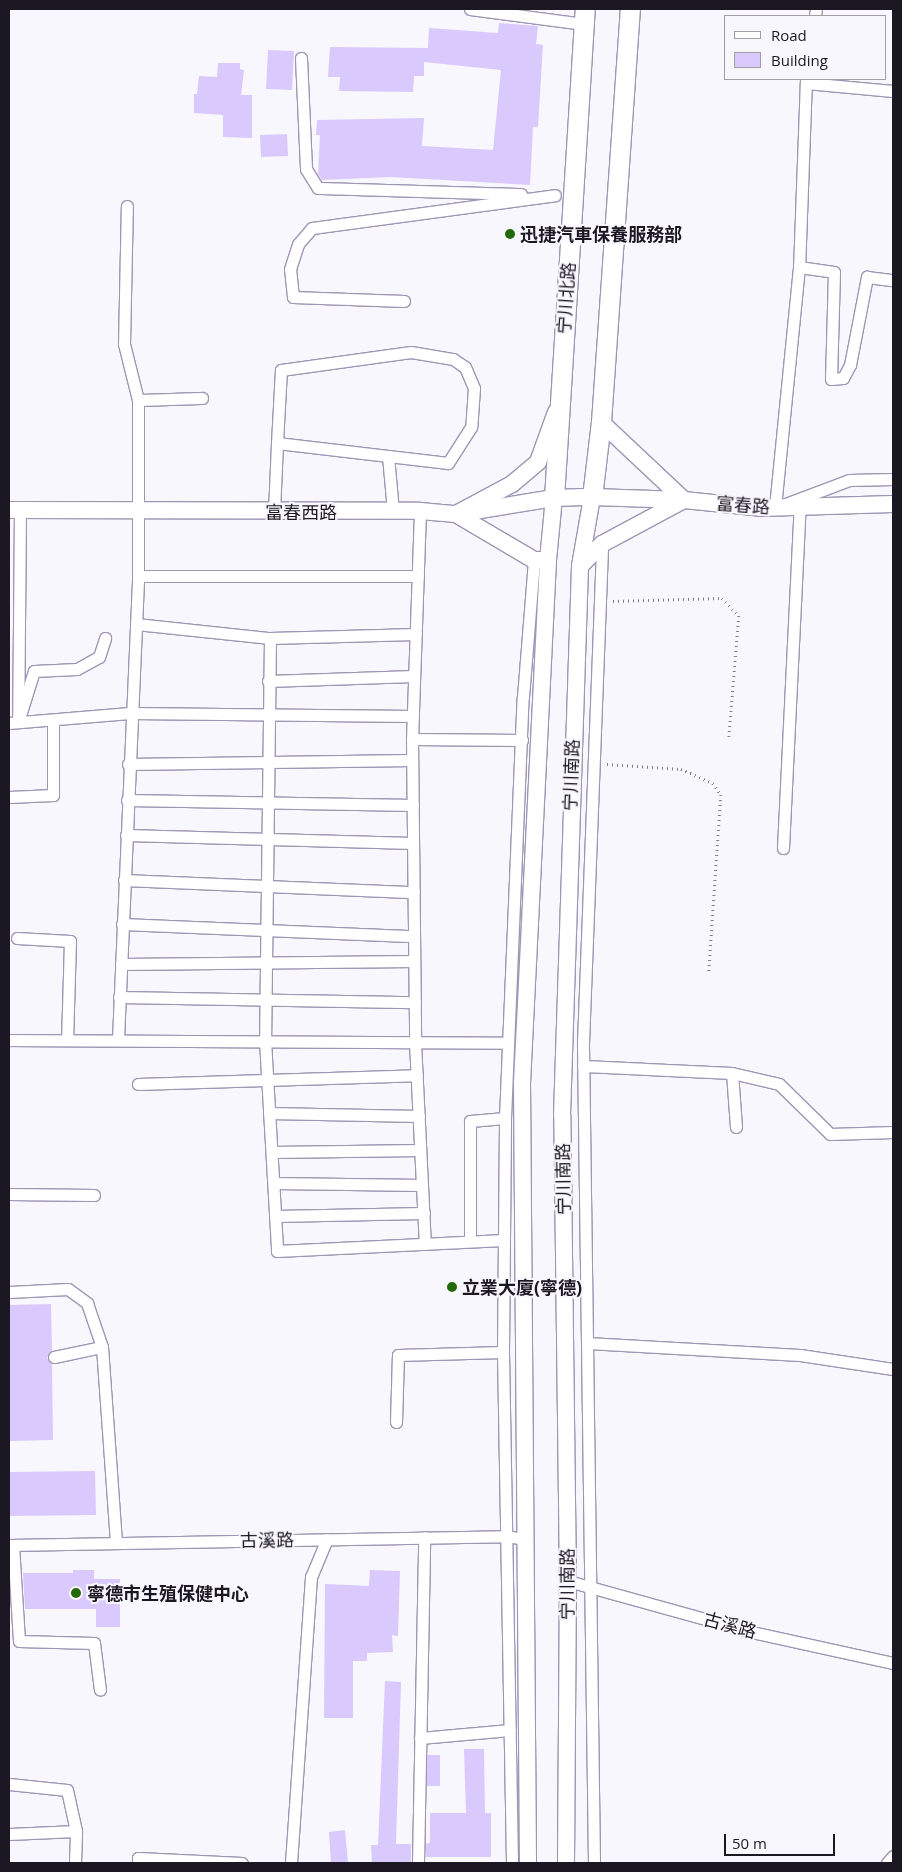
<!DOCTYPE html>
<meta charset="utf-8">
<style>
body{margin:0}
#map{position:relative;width:902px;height:1872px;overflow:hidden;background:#f9f7fe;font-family:"Open Sans","Noto Sans SC",sans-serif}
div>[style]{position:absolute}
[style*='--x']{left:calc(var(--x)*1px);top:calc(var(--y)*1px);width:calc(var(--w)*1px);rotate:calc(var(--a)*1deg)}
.building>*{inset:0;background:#d9c9fc}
.path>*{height:2.5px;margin-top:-1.25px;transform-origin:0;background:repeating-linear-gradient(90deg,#807d86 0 1px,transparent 0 5px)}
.roads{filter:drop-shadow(1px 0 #9f96b5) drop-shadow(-1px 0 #9f96b5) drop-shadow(0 1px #9f96b5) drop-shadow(0 -1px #9f96b5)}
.street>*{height:11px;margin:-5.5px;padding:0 5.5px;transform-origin:5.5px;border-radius:5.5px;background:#fff}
.secondary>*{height:16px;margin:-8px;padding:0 8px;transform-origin:8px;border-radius:8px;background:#fff}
.primary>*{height:19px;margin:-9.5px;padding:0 9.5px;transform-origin:9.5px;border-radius:9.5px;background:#fff}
.dots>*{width:14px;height:14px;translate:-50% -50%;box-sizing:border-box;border:2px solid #f9f7fe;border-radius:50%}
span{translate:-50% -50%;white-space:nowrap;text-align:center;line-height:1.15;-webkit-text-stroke:4px #f9f7fe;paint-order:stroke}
.poi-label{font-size:18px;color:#1c1823;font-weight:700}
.left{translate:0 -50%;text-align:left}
.street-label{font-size:18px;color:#1c1823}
.frame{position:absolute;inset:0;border:10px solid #1c1823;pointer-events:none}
.legend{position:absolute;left:724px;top:15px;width:162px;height:65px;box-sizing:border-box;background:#f9f7fe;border:1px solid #a19ea6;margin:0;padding:6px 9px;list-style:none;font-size:15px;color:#1c1823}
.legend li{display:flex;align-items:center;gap:10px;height:25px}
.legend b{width:25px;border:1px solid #a19ea6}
.scale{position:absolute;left:724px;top:1834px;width:111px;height:22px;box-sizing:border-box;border:2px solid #1c1823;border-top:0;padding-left:6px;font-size:15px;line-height:18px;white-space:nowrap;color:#1c1823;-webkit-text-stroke:4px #f9f7fe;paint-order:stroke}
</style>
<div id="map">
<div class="building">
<i style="clip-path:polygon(499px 23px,538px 26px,536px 44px,543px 45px,538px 127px,533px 127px,530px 185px,390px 177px,322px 180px,318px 174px,320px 135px,316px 135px,317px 120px,424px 118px,422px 146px,493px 150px,501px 70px,424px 62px,424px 76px,414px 76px,413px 92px,339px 91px,340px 77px,328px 77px,330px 47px,428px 48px,429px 28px,498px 33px)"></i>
<i style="clip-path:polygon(268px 50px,294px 51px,292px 90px,266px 89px)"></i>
<i style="clip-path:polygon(218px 63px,240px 63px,240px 69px,244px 70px,241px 95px,252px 95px,252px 138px,223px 137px,223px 115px,194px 113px,194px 94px,197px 94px,199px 76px,217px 77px)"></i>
<i style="clip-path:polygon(287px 134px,288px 156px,261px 157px,260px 135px)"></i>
<i style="clip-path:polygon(51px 1304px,52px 1350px,47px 1358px,52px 1364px,53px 1440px,9px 1441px,9px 1305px)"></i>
<i style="clip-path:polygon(95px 1471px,96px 1515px,9px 1516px,9px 1472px)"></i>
<i style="clip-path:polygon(73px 1570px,94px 1570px,94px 1579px,120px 1579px,120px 1627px,96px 1627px,96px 1609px,25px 1609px,23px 1573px,73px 1573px)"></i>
<i style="clip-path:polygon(370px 1570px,400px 1571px,398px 1636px,392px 1635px,393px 1652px,367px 1653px,367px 1661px,353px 1661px,353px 1718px,324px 1718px,325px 1584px,369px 1586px)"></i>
<i style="clip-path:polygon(385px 1681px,401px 1682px,396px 1844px,411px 1844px,411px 1863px,372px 1863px,371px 1845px,378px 1845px)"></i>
<i style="clip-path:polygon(464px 1749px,484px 1749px,485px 1813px,491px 1813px,491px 1857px,426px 1857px,426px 1844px,430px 1843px,430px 1813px,466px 1813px)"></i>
<i style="clip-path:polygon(427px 1755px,440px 1755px,440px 1786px,427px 1786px)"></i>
<i style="clip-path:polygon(345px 1830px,348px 1863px,331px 1863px,329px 1832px)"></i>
</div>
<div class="path">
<i style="--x:613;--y:601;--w:109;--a:-1.6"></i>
<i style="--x:722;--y:598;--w:25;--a:47"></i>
<i style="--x:739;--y:616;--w:121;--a:94.7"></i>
<i style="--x:607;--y:764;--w:74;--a:3.9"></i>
<i style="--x:681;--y:769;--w:35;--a:24"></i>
<i style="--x:713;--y:783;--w:14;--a:56"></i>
<i style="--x:721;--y:795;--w:178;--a:93.9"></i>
</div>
<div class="roads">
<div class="street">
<i style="--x:470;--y:9;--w:115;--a:7.5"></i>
<i style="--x:815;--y:16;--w:7;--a:-82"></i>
<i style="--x:301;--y:58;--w:111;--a:87.4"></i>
<i style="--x:306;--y:169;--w:22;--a:58"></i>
<i style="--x:318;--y:188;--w:203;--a:1.7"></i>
<i style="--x:806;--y:79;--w:188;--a:92.1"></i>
<i style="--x:799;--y:267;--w:242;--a:95.7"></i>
<i style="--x:775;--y:508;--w:79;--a:-20.7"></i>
<i style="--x:849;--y:480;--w:44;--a:-1.3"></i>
<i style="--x:806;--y:83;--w:87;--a:5.3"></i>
<i style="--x:799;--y:267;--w:35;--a:8"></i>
<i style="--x:834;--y:272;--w:107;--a:91.6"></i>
<i style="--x:831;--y:379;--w:12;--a:-5"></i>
<i style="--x:843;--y:378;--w:15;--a:-62"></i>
<i style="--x:850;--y:365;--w:90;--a:-79.1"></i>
<i style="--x:867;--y:277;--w:26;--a:7"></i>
<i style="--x:404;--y:301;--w:111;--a:-177.9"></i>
<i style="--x:293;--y:297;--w:28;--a:-96"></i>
<i style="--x:290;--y:269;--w:26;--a:-72"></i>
<i style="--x:298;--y:244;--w:21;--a:-49"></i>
<i style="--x:312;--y:228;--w:245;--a:-7.7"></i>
<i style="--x:138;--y:400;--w:64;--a:-1.8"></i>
<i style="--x:388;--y:456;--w:55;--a:84.8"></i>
<i style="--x:20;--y:510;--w:212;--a:90.5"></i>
<i style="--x:18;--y:722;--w:53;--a:-72.6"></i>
<i style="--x:34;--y:671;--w:43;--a:-2.7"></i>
<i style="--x:77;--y:669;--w:25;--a:-29"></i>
<i style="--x:99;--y:657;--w:20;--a:-72"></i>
<i style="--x:420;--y:511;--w:228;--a:92"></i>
<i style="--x:412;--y:739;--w:303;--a:89.4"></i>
<i style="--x:415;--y:1042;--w:202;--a:87.2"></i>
<i style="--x:274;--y:512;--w:69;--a:-87.5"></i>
<i style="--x:277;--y:443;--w:73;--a:-86.9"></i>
<i style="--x:281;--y:370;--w:131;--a:-7.9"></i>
<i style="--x:411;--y:352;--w:43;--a:9.5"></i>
<i style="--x:453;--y:359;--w:14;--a:34"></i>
<i style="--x:465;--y:367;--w:23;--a:67"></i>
<i style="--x:474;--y:388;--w:39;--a:94"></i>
<i style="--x:471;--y:427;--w:43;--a:122.6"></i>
<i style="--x:448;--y:463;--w:172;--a:-173.3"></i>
<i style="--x:138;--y:576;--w:280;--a:0"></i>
<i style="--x:136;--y:624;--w:135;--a:6"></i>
<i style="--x:270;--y:638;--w:146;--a:-1.6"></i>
<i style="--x:270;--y:638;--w:402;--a:90.7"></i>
<i style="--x:265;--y:1040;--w:211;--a:86.7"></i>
<i style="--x:277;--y:1251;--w:227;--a:-2.8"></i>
<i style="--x:268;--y:681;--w:146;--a:-2"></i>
<i style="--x:9;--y:723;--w:121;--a:-4.7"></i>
<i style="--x:130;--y:713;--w:283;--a:0.6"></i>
<i style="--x:412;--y:739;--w:110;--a:0.5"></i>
<i style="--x:128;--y:764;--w:284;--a:-0.8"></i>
<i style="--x:9;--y:797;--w:44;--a:-2.6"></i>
<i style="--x:53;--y:795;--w:74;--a:-90"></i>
<i style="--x:127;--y:800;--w:286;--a:1"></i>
<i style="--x:126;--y:835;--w:287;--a:1.6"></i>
<i style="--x:783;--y:848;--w:342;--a:-87.2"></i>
<i style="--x:124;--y:880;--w:290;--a:2.4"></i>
<i style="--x:122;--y:924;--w:292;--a:2.4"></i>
<i style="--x:17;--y:938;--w:53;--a:3.2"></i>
<i style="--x:70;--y:941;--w:99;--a:91.7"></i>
<i style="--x:121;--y:964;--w:293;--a:-0.6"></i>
<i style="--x:119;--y:997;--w:296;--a:1"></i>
<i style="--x:118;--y:1039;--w:463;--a:-87.5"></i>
<i style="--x:138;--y:576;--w:176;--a:-90"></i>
<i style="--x:138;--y:400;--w:58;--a:-104"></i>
<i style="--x:124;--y:344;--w:138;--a:-88.8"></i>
<i style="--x:9;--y:1040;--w:497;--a:0.3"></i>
<i style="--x:583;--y:1066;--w:149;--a:2.7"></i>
<i style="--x:138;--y:1084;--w:279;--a:-1.8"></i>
<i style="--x:269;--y:1113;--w:150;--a:1.1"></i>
<i style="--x:736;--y:1127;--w:54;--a:-94.2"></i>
<i style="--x:732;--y:1073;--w:48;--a:13.2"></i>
<i style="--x:779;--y:1084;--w:71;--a:44.4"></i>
<i style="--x:830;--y:1134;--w:63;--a:-1.8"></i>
<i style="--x:272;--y:1152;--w:148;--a:-0.8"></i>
<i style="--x:274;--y:1183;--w:148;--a:0.8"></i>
<i style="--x:9;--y:1194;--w:85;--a:0.7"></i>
<i style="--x:275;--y:1216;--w:149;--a:-1.2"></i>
<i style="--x:470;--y:1241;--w:120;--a:-90"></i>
<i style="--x:470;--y:1121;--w:35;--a:-5"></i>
<i style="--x:9;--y:1292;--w:59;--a:-2.9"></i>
<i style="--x:68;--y:1289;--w:24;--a:36"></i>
<i style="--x:87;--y:1303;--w:46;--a:71.2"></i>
<i style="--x:102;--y:1347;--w:196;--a:85.9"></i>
<i style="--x:587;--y:1343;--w:213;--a:3.2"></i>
<i style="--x:800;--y:1355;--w:94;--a:8.6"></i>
<i style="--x:54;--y:1357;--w:49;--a:-11.8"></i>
<i style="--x:396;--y:1422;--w:67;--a:-88.3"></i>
<i style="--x:398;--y:1355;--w:105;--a:-1.6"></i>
<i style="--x:9;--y:1545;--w:497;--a:-1"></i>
<i style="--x:506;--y:1536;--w:20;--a:9"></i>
<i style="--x:13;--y:1545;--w:96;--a:86.4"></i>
<i style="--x:19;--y:1641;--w:75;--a:1.5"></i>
<i style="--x:94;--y:1643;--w:47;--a:82.7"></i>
<i style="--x:568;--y:1581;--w:191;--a:15.5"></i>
<i style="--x:752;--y:1632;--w:144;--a:12.4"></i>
<i style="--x:420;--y:1738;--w:90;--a:-5.1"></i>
<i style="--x:9;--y:1784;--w:58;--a:5.9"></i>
<i style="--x:67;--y:1790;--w:42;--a:77.6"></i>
<i style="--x:76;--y:1831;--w:67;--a:177.4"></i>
<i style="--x:75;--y:1863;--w:32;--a:-88"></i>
<i style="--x:138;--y:1863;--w:5;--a:-90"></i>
<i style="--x:138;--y:1858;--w:104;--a:2.8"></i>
<i style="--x:291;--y:1863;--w:287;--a:-86"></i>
<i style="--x:311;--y:1577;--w:41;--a:-67.2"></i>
<i style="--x:418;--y:1863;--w:326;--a:-88.9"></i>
<i style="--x:512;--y:1863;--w:511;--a:-91.01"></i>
<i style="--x:503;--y:1352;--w:234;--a:-89.5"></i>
<i style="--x:505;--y:1118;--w:421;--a:-87.6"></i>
<i style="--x:523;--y:697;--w:137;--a:-85.4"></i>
<i style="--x:594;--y:1863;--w:820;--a:-90.77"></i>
<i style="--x:583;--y:1043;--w:499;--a:-87.8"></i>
<i style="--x:887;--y:1863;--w:9;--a:-49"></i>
</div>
<div class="secondary">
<i style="--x:9;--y:510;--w:411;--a:0.1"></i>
<i style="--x:420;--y:511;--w:36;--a:5"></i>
<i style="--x:456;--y:514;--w:99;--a:-9.3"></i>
<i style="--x:554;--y:498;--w:38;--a:-2"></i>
<i style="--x:592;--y:497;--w:92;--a:1.9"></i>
<i style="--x:684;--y:500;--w:77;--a:5.9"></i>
<i style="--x:761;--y:508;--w:132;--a:-1.7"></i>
<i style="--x:548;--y:560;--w:14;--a:180"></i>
<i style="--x:534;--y:560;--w:91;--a:-149.5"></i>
<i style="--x:456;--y:514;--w:64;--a:-28.2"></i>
<i style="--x:512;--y:484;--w:34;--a:-40"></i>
<i style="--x:538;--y:462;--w:53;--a:-70.2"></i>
<i style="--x:580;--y:566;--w:31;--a:-45"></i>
<i style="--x:602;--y:544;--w:93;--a:-28.2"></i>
<i style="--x:684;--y:500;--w:114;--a:-136.8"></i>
<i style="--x:528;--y:1863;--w:780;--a:-90.44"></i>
<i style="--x:522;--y:1083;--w:524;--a:-87.15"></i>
<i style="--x:548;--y:560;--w:62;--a:-84.5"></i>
<i style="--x:566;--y:1863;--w:282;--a:-89.6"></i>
<i style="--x:568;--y:1581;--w:466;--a:-90.7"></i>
<i style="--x:562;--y:1115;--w:549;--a:-88.12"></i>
<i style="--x:580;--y:566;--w:70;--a:-80.1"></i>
</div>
<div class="primary">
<i style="--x:592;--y:497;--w:76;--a:-83.2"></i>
<i style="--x:601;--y:422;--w:414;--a:-86"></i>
<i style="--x:554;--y:498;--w:490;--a:-86.4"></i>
</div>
</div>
<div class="dots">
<i style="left:510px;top:234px;background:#226a06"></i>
<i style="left:452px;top:1287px;background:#226a06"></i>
<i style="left:76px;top:1593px;background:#226a06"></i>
</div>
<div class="poi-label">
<span class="left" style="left:520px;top:234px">迅捷汽車保養服務部</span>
<span class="left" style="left:462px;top:1287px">立業大廈(寧德)</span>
<span class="left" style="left:87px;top:1593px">寧德市生殖保健中心</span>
</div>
<div class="street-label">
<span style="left:566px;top:298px;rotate:-86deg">宁川北路</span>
<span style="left:743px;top:505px;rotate:4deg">富春路</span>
<span style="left:301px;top:512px">富春西路</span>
<span style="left:571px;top:775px;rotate:-88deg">宁川南路</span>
<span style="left:563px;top:1179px;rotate:-91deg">宁川南路</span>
<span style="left:267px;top:1540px;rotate:-1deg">古溪路</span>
<span style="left:567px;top:1584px;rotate:-90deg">宁川南路</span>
<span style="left:730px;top:1625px;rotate:15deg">古溪路</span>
</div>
<div class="frame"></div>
<ul class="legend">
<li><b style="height:6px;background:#fff"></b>Road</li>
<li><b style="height:14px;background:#d9c9fc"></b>Building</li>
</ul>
<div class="scale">50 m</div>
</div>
